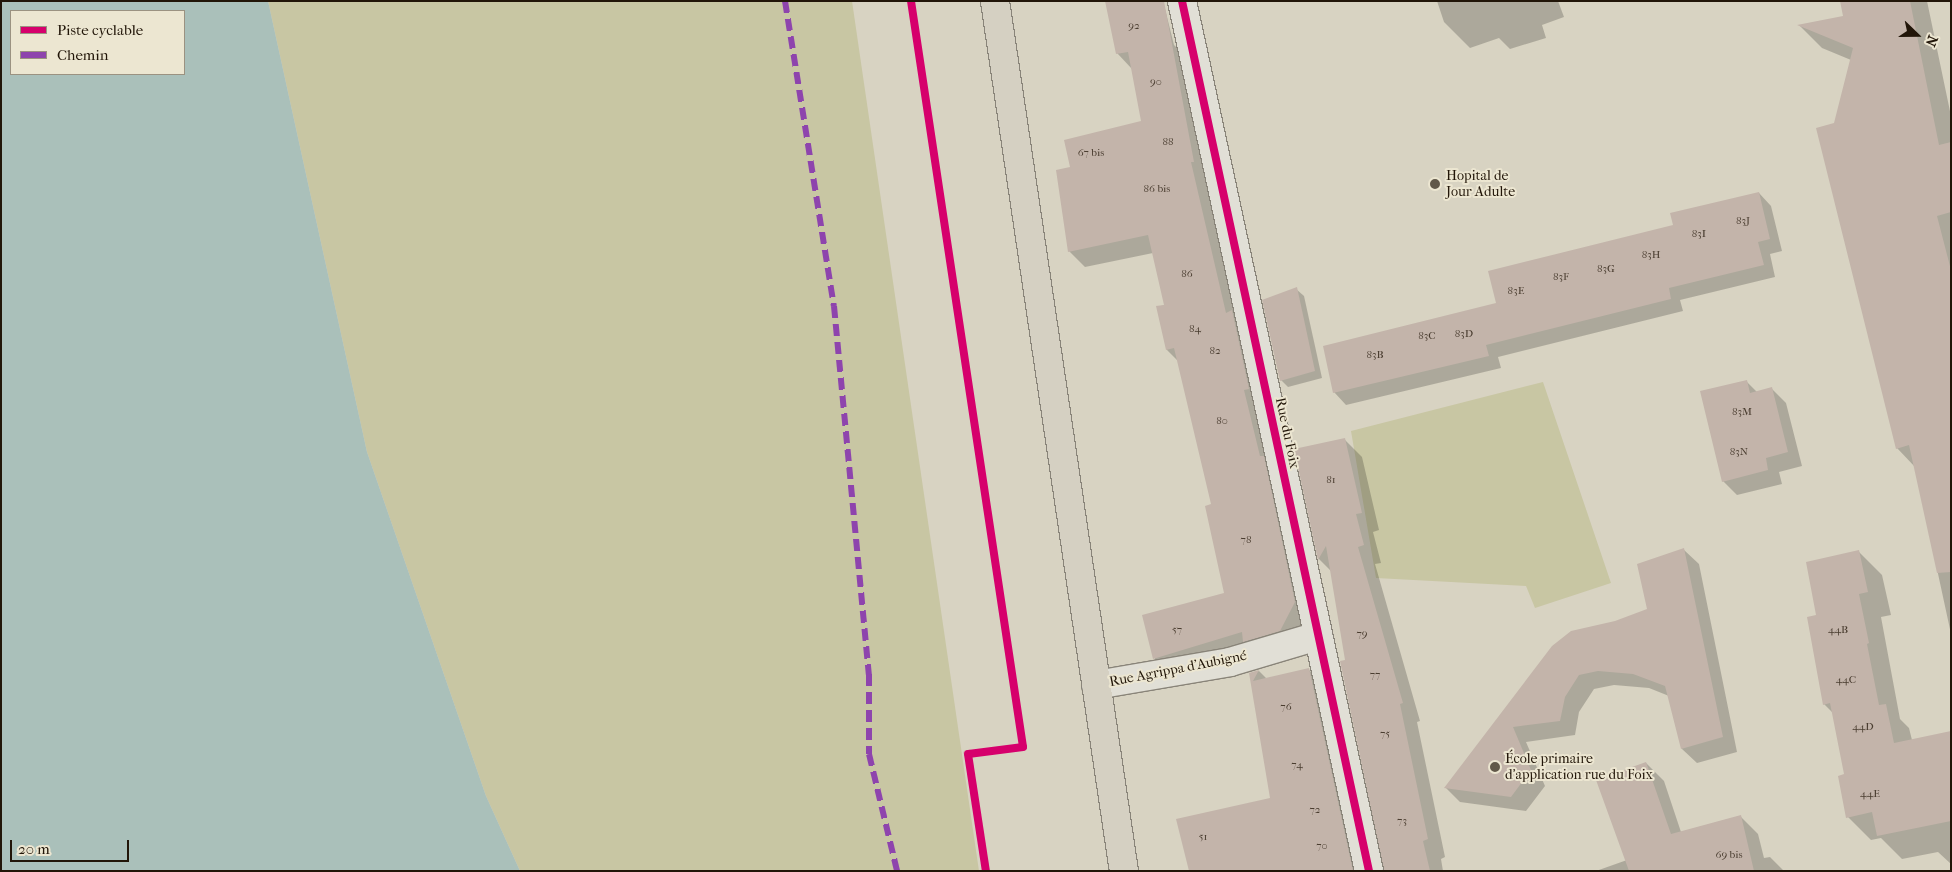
<!DOCTYPE html>
<meta charset="utf-8">
<style>
body{margin:0}
#map{position:relative;width:1952px;height:872px;overflow:hidden;background:#d8d3c2;font-family:"IM FELL French Canon",serif}
div>[style]{position:absolute}
[style*='--x']{left:calc(var(--x)*1px);top:calc(var(--y)*1px);width:calc(var(--w)*1px);rotate:calc(var(--a)*1deg)}
.green>*{inset:0;background:#c8c6a3}
.water>*{inset:0;background:#aac0ba}
.shadow>*{inset:0;background:#0003}
.building>*{inset:0;background:#c3b4aa}
.roads{filter:drop-shadow(1px 0 #898479) drop-shadow(-1px 0 #898479) drop-shadow(0 1px #898479) drop-shadow(0 -1px #898479)}
.street>*{height:28px;margin:-14px;padding:0 14px;transform-origin:14px;border-radius:14px;background:#e1dfd6}
.primary>*{height:28px;margin:-14px;padding:0 14px;transform-origin:14px;border-radius:14px;background:#d5d0c2}
.quiet>*{height:6px;margin-top:-3px;transform-origin:0;background:repeating-linear-gradient(90deg,#8e44ad 0 12px,transparent 0 18px)}
.cycleway>*{height:8px;margin:-4px;padding:0 4px;transform-origin:4px;border-radius:4px;background:#d6006c}
.dots>*{width:14px;height:14px;translate:-50% -50%;box-sizing:border-box;border:2px solid #ece6d1;border-radius:50%}
span{translate:-50% -50%;white-space:nowrap;text-align:center;line-height:1.15;-webkit-text-stroke:4px #ece6d1;paint-order:stroke}
.number-label{font-size:11px;color:#4a3d30}
.number-label span{-webkit-text-stroke-width:0}
.poi-label{font-size:14px;color:#211508}
.left{translate:0 -50%;text-align:left}
.street-label{font-size:14px;color:#211508}
.frame{position:absolute;inset:0;border:2px solid #211508;pointer-events:none}
.legend{position:absolute;left:10px;top:10px;width:175px;height:65px;box-sizing:border-box;background:#ece6d1;border:1px solid #9b9281;margin:0;padding:6px 9px;list-style:none;font-size:15px;color:#211508}
.legend li{display:flex;align-items:center;gap:10px;height:25px}
.legend b{width:25px;border:1px solid #9b9281}
.north{position:absolute;left:1892px;top:10px;width:50px;height:50px;-webkit-text-stroke:4px #ece6d1;paint-order:stroke;rotate:112deg;font-size:14px;font-weight:700;line-height:20px;text-align:center;color:#211508}
.north::after{content:'';display:block;margin:auto;width:18px;height:22px;background:#211508;clip-path:polygon(50% 0,100% 100%,50% 72%,0 100%)}
.scale{position:absolute;left:10px;top:840px;width:119px;height:22px;box-sizing:border-box;border:2px solid #211508;border-top:0;padding-left:6px;font-size:15px;line-height:18px;white-space:nowrap;color:#211508;-webkit-text-stroke:4px #ece6d1;paint-order:stroke}
</style>
<div id="map">
<div class="green">
<i style="clip-path:polygon(268px 1px,852px 1px,979px 871px,520px 871px,486px 796px,367px 452px)"></i>
<i style="clip-path:polygon(1543px 382px,1611px 583px,1535px 608px,1526px 586px,1376px 578px,1351px 431px)"></i>
</div>
<div class="water">
<i style="clip-path:polygon(evenodd,1px 1px,268px 1px,367px 452px,486px 796px,520px 871px,1px 871px,1px 1px,11px 11px,184px 11px,184px 74px,11px 74px,11px 11px)"></i>
</div>
<div class="shadow">
<i style="clip-path:polygon(1163px 1px,1174px 45px,1187px 58px,1311px 619px,1296px 647px,1171px 675px,1155px 659px,1143px 616px,1225px 594px,1212px 505px,1179px 362px,1167px 350px,1157px 307px,1165px 305px,1153px 253px,1085px 267px,1069px 251px,1071px 168px,1142px 122px,1132px 69px,1117px 53px)"></i>
<i style="clip-path:polygon(1437px 1px,1558px 1px,1564px 17px,1542px 25px,1546px 38px,1510px 49px,1499px 38px,1470px 48px,1444px 22px)"></i>
<i style="clip-path:polygon(1841px 1px,1927px 1px,1951px 116px,1951px 634px,1915px 467px,1897px 448px,1835px 124px,1851px 60px,1822px 48px,1800px 26px,1844px 17px)"></i>
<i style="clip-path:polygon(1759px 193px,1771px 206px,1782px 251px,1770px 254px,1775px 277px,1680px 300px,1683px 311px,1498px 357px,1501px 368px,1346px 405px,1334px 392px,1497px 304px,1674px 226px)"></i>
<i style="clip-path:polygon(1296px 289px,1304px 296px,1322px 378px,1288px 387px,1281px 380px)"></i>
<i style="clip-path:polygon(1746px 381px,1757px 392px,1772px 389px,1786px 403px,1802px 466px,1779px 472px,1782px 484px,1737px 495px,1723px 481px)"></i>
<i style="clip-path:polygon(1344px 439px,1362px 457px,1379px 530px,1373px 532px,1381px 563px,1375px 564px,1420px 721px,1417px 722px,1445px 857px,1441px 859px,1443px 871px,1385px 871px,1331px 571px,1319px 559px,1296px 450px)"></i>
<i style="clip-path:polygon(1684px 550px,1699px 564px,1737px 752px,1697px 763px,1682px 749px,1669px 696px,1649px 688px,1614px 685px,1594px 689px,1579px 712px,1575px 735px,1526px 742px,1545px 786px,1526px 811px,1460px 802px,1446px 788px,1616px 622px,1649px 610px)"></i>
<i style="clip-path:polygon(1859px 552px,1882px 575px,1891px 615px,1881px 617px,1900px 719px,1909px 728px,1912px 740px,1951px 732px,1951px 864px,1938px 852px,1902px 859px,1881px 838px,1871px 840px,1848px 817px,1845px 775px,1833px 713px,1824px 704px,1818px 616px)"></i>
<i style="clip-path:polygon(1309px 670px,1327px 688px,1366px 871px,1191px 871px,1272px 799px,1250px 674px,1259px 671px,1267px 679px)"></i>
<i style="clip-path:polygon(1646px 763px,1664px 781px,1681px 832px,1740px 816px,1758px 834px,1764px 858px,1770px 857px,1784px 871px,1596px 871px,1627px 860px)"></i>
</div>
<div class="building">
<i style="clip-path:polygon(1105px 1px,1164px 1px,1194px 162px,1191px 162px,1226px 313px,1232px 310px,1249px 389px,1244px 390px,1260px 456px,1264px 456px,1295px 602px,1280px 631px,1243px 642px,1242px 632px,1153px 659px,1142px 615px,1224px 593px,1205px 506px,1211px 504px,1174px 348px,1166px 350px,1156px 306px,1164px 305px,1148px 235px,1068px 252px,1056px 170px,1070px 167px,1064px 140px,1141px 121px,1128px 52px,1116px 54px)"></i>
<i style="clip-path:polygon(1840px 1px,1910px 1px,1939px 145px,1951px 142px,1951px 212px,1937px 216px,1951px 270px,1951px 572px,1937px 573px,1909px 445px,1896px 449px,1816px 128px,1834px 123px,1853px 48px,1797px 25px,1843px 16px)"></i>
<i style="clip-path:polygon(1759px 192px,1770px 239px,1758px 242px,1764px 265px,1669px 288px,1671px 299px,1486px 345px,1489px 356px,1333px 393px,1323px 346px,1496px 303px,1488px 271px,1673px 225px,1670px 213px)"></i>
<i style="clip-path:polygon(1297px 287px,1315px 371px,1280px 381px,1262px 300px)"></i>
<i style="clip-path:polygon(1747px 380px,1750px 393px,1772px 387px,1788px 452px,1766px 458px,1768px 470px,1722px 482px,1700px 391px)"></i>
<i style="clip-path:polygon(1345px 438px,1362px 513px,1356px 514px,1364px 545px,1358px 547px,1403px 703px,1400px 704px,1428px 839px,1423px 841px,1430px 871px,1384px 871px,1340px 661px,1345px 660px,1326px 546px,1318px 560px,1294px 449px)"></i>
<i style="clip-path:polygon(1684px 548px,1723px 737px,1681px 749px,1665px 686px,1633px 674px,1598px 671px,1579px 675px,1565px 697px,1560px 721px,1513px 727px,1531px 770px,1511px 797px,1444px 788px,1552px 646px,1571px 631px,1615px 621px,1647px 609px,1637px 564px)"></i>
<i style="clip-path:polygon(1859px 550px,1868px 592px,1859px 594px,1869px 643px,1867px 644px,1879px 705px,1886px 704px,1894px 743px,1951px 731px,1951px 821px,1877px 836px,1872px 812px,1846px 818px,1838px 776px,1844px 774px,1830px 703px,1823px 705px,1807px 617px,1816px 615px,1806px 562px)"></i>
<i style="clip-path:polygon(1309px 668px,1353px 871px,1189px 871px,1176px 819px,1270px 798px,1249px 673px,1259px 670px,1253px 681px)"></i>
<i style="clip-path:polygon(1646px 762px,1671px 834px,1741px 815px,1754px 871px,1629px 871px,1596px 780px)"></i>
</div>
<div class="roads">
<div class="street">
<i style="--x:1182;--y:1;--w:890;--a:77.87"></i>
<i style="--x:1096;--y:685;--w:136;--a:-9.7"></i>
<i style="--x:1230;--y:662;--w:92;--a:-16.5"></i>
</div>
<div class="primary">
<i style="--x:995;--y:1;--w:880;--a:81.57"></i>
</div>
</div>
<div class="quiet">
<i style="--x:785;--y:1;--w:309;--a:80.9"></i>
<i style="--x:834;--y:306;--w:370;--a:84.6"></i>
<i style="--x:869;--y:674;--w:80;--a:90"></i>
<i style="--x:869;--y:754;--w:120;--a:76.5"></i>
</div>
<div class="cycleway">
<i style="--x:911;--y:1;--w:754;--a:81.46"></i>
<i style="--x:1023;--y:747;--w:55;--a:172.7"></i>
<i style="--x:968;--y:754;--w:118;--a:81.3"></i>
<i style="--x:1182;--y:1;--w:890;--a:77.87"></i>
</div>
<div class="dots">
<i style="left:1435px;top:184px;background:#615849"></i>
<i style="left:1495px;top:767px;background:#615849"></i>
</div>
<div class="number-label">
<span style="left:1134px;top:26px">92</span>
<span style="left:1156px;top:82px">90</span>
<span style="left:1168px;top:142px">88</span>
<span style="left:1091px;top:153px">67 bis</span>
<span style="left:1157px;top:189px">86 bis</span>
<span style="left:1743px;top:221px">83J</span>
<span style="left:1699px;top:234px">83I</span>
<span style="left:1651px;top:255px">83H</span>
<span style="left:1606px;top:269px">83G</span>
<span style="left:1187px;top:274px">86</span>
<span style="left:1561px;top:277px">83F</span>
<span style="left:1516px;top:291px">83E</span>
<span style="left:1195px;top:329px">84</span>
<span style="left:1464px;top:334px">83D</span>
<span style="left:1427px;top:336px">83C</span>
<span style="left:1215px;top:351px">82</span>
<span style="left:1375px;top:355px">83B</span>
<span style="left:1742px;top:412px">83M</span>
<span style="left:1222px;top:421px">80</span>
<span style="left:1739px;top:452px">83N</span>
<span style="left:1331px;top:480px">81</span>
<span style="left:1246px;top:540px">78</span>
<span style="left:1177px;top:630px">57</span>
<span style="left:1838px;top:630px">44B</span>
<span style="left:1362px;top:634px">79</span>
<span style="left:1375px;top:675px">77</span>
<span style="left:1846px;top:680px">44C</span>
<span style="left:1286px;top:707px">76</span>
<span style="left:1863px;top:727px">44D</span>
<span style="left:1385px;top:734px">75</span>
<span style="left:1297px;top:765px">74</span>
<span style="left:1870px;top:794px">44E</span>
<span style="left:1315px;top:810px">72</span>
<span style="left:1402px;top:821px">73</span>
<span style="left:1203px;top:837px">51</span>
<span style="left:1322px;top:846px">70</span>
<span style="left:1729px;top:855px">69 bis</span>
</div>
<div class="poi-label">
<span class="left" style="left:1446px;top:184px">Hopital de<br>Jour Adulte</span>
<span class="left" style="left:1505px;top:767px">École primaire<br>d'application rue du Foix</span>
</div>
<div class="street-label">
<span style="left:1287px;top:433px;rotate:78deg">Rue du Foix</span>
<span style="left:1178px;top:669px;rotate:-11deg">Rue Agrippa d'Aubigné</span>
</div>
<div class="frame"></div>
<ul class="legend">
<li><b style="height:6px;background:#d6006c"></b>Piste cyclable</li>
<li><b style="height:6px;background:#8e44ad"></b>Chemin</li>
</ul>
<div class="north">N</div>
<div class="scale">20 m</div>
</div>
